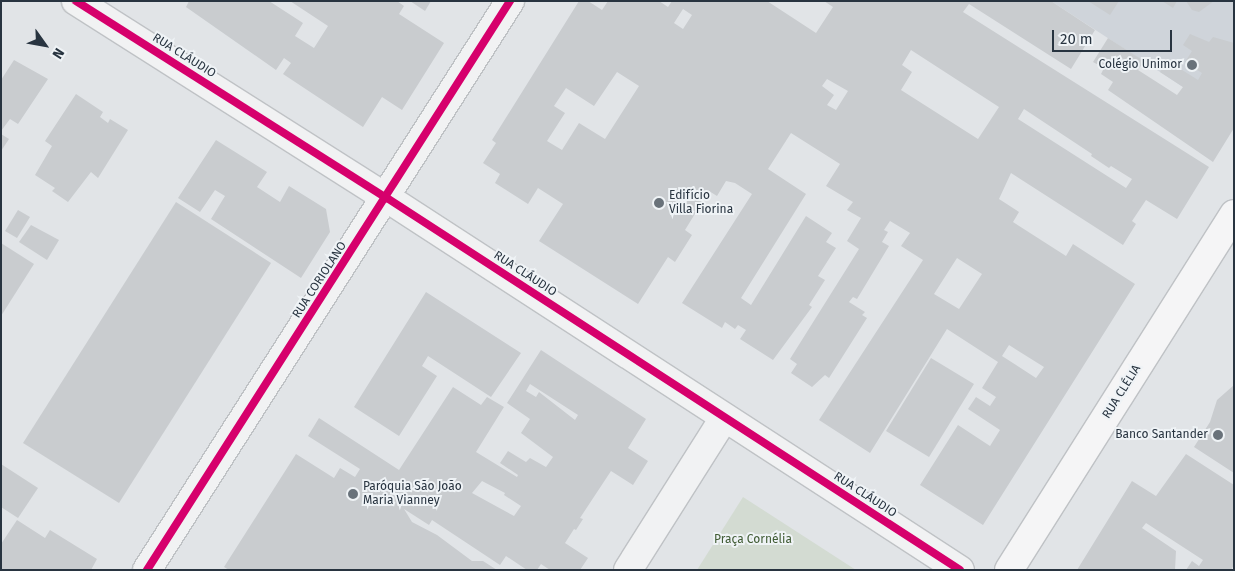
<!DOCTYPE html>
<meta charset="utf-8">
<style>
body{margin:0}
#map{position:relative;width:1235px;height:571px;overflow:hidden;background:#e1e4e7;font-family:"Fira Sans",sans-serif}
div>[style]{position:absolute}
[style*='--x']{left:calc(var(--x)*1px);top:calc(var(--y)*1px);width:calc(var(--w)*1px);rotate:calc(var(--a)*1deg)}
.built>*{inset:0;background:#cfd4da}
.green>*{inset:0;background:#d3dbd2}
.building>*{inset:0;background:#c9cccf}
.roads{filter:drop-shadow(1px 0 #bfc2c5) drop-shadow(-1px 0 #bfc2c5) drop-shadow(0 1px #bfc2c5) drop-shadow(0 -1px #bfc2c5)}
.minor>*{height:28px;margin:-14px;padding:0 14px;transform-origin:14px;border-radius:14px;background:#f1f2f3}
.tertiary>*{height:28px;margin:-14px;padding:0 14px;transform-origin:14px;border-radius:14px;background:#f1f2f3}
.primary>*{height:28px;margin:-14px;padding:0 14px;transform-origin:14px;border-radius:14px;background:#f5f5f6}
.cycleway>*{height:8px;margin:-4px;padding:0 4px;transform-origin:4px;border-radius:4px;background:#d6006c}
.dots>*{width:14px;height:14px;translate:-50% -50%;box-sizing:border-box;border:2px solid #eff3f6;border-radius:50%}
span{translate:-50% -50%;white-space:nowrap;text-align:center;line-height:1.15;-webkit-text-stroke:4px #eff3f6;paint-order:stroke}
.street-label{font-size:12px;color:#283440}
.poi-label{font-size:12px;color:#283440}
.right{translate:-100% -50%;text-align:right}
.left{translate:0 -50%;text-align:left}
.park-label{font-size:12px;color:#415c35}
.frame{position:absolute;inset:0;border:2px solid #283440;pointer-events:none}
.north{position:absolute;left:20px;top:20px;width:50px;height:50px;-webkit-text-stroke:4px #eff3f6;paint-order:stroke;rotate:122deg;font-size:14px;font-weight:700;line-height:20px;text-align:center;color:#283440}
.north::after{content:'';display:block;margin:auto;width:18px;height:22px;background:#283440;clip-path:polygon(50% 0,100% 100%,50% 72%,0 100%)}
.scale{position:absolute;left:1052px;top:30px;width:120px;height:22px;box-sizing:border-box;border:2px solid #283440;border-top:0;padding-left:6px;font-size:15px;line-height:18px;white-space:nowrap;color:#283440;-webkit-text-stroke:4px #eff3f6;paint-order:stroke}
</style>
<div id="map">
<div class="built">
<i style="clip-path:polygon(1051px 1px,1234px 1px,1234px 119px,1183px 87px)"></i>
</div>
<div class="green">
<i style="clip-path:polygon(743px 497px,856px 570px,697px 570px)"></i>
</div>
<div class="building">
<i style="clip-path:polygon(189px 1px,269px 1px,303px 23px,295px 36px,314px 48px,328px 26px,290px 1px,397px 1px,404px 6px,399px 14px,444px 43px,402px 110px,382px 97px,363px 127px,283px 74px,291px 63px,284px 58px,276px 70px,186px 7px)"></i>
<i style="clip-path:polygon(410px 1px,431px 1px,425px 11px)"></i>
<i style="clip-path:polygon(evenodd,579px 1px,588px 1px,602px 10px,608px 1px,659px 1px,668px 7px,672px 1px,767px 1px,816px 33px,833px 7px,824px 1px,1051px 1px,1095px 30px,1071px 69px,969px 4px,963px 12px,1209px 167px,1177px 219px,1146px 200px,1132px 221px,1136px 224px,1123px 245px,1011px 173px,999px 199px,1019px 212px,1013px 222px,1066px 256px,1073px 244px,1135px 284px,983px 525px,920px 485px,958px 425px,990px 446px,1000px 430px,968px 409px,976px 397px,990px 406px,996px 397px,982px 388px,998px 362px,947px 329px,870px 453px,819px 420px,923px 260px,901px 246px,910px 233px,890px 221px,884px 230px,888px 232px,882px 242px,889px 246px,857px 299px,853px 297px,849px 302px,865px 312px,862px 315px,867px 318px,829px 378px,825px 375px,812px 387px,791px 373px,797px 364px,790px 359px,859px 249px,847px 241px,861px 218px,847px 210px,853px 202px,826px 186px,840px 164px,791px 133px,768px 169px,806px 194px,741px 298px,751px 305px,806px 216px,832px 233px,826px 242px,836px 248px,818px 276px,825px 280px,809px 305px,812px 307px,773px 360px,740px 339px,746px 330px,738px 325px,735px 329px,725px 322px,722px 328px,682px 303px,752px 194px,735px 183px,726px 181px,717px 196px,709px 191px,685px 230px,692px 235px,675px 262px,668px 257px,638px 304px,539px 241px,563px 204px,538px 188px,528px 204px,495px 183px,500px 174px,483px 163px,496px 143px,492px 140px,579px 1px,683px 9px,692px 15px,683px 29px,674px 23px,683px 9px,579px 1px,911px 50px,999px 107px,978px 139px,901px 90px,912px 72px,902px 65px,911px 50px,579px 1px,617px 72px,639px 86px,605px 139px,579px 123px,562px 150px,547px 141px,565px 113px,554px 106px,566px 88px,594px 106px,617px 72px,579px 1px,827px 79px,848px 91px,836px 110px,827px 105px,834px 95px,822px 86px,827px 79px,579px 1px,1024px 109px,1092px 154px,1091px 156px,1109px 168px,1111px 166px,1132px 179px,1126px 188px,1018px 119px,1024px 109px,579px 1px,957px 258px,982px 274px,959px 309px,934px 294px,957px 258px,579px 1px,1009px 345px,1044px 367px,1036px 378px,1002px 356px,1009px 345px)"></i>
<i style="clip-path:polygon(1088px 1px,1119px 1px,1110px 15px)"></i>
<i style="clip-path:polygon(1162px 1px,1177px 1px,1173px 8px)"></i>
<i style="clip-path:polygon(1186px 1px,1214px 1px,1199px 12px,1192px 10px)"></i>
<i style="clip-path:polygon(1190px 34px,1209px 42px,1213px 37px,1234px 43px,1234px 128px,1213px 162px,1108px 90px,1113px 82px,1101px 74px,1104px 68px,1093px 62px,1108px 38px,1144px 61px,1138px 70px,1177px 95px,1183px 87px,1160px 72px,1168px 61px,1198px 80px,1202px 73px,1185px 62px,1192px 51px,1183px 45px)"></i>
<i style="clip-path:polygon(14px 60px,48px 79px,18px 124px,10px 119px,1px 131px,1px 80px)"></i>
<i style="clip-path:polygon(76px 94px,103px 112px,100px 117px,108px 123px,110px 119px,128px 130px,98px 178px,91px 172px,68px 202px,52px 191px,55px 188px,35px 175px,52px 146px,45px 141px)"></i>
<i style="clip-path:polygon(1px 134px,9px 139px,1px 151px)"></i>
<i style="clip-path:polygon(216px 140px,267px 172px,257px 187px,280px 202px,289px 186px,326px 209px,330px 232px,301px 278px,211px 219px,225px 196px,215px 190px,200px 212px,178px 198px)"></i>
<i style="clip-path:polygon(176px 202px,271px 263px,119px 503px,23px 443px)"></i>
<i style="clip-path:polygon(18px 210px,30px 217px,17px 238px,5px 231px)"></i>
<i style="clip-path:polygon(31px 225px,59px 240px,47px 260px,19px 242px)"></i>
<i style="clip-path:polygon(1px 243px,34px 264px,1px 316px)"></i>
<i style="clip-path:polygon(426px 292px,521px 353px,491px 397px,428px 356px,422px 366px,437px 376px,399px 436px,354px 407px)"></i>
<i style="clip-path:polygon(evenodd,541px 350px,646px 419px,628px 448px,648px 461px,633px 485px,611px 471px,580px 518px,583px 519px,576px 530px,574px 529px,565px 543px,588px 558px,580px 570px,550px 570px,541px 564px,537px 570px,527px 570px,506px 556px,500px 565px,432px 520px,429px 525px,404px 509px,412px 522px,437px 535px,472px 561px,483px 561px,497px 570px,229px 570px,224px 567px,296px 454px,334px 478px,340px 468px,355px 477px,360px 469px,308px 436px,319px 418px,399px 470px,453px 387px,481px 405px,487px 397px,504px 407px,476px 452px,517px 477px,518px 475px,500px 463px,508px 451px,526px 462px,530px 458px,546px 467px,553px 457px,521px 433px,530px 419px,507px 403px,541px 350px,530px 384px,578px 415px,575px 420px,539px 392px,536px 397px,526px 391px,530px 384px,541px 350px,482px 481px,505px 493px,504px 495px,521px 506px,514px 516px,472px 493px,482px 481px)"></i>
<i style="clip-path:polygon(931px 358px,974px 384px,929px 457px,886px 431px)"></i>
<i style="clip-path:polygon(1234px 385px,1234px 473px,1194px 447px,1210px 422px,1217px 400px)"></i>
<i style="clip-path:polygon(1186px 454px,1234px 485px,1234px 565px,1231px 570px,1186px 570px,1192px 561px,1199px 566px,1203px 560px,1146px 523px,1142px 528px,1176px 551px,1175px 570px,1077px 570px,1132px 481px,1156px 496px)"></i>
<i style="clip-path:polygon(1px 464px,38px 488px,18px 518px,1px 507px)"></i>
<i style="clip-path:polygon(17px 520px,45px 538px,50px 530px,97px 559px,91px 570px,1px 570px,1px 544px)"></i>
</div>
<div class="roads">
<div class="minor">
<i style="--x:76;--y:1;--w:368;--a:32.4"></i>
<i style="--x:387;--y:198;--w:683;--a:32.99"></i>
<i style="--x:628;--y:570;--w:180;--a:-57.7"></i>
</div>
<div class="tertiary">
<i style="--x:147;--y:570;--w:675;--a:-57.46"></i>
</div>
<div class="primary">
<i style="--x:1009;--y:570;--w:421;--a:-57.7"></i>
</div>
</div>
<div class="cycleway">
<i style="--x:76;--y:1;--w:368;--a:32.4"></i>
<i style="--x:387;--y:198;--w:683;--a:32.99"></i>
<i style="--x:147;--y:570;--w:675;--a:-57.46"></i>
</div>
<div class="dots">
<i style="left:1192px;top:65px;background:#69727a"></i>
<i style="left:659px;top:203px;background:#69727a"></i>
<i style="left:1218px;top:435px;background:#69727a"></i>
<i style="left:353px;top:494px;background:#69727a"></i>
</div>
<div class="street-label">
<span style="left:184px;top:56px;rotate:32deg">RUA CLÁUDIO</span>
<span style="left:525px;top:274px;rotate:33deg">RUA CLÁUDIO</span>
<span style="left:320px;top:280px;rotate:-57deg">RUA CORIOLANO</span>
<span style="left:1122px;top:392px;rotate:-58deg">RUA CLÉLIA</span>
<span style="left:865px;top:495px;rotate:33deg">RUA CLÁUDIO</span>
</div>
<div class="poi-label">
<span class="right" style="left:1182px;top:65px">Colégio Unimor</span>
<span class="left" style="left:669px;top:203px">Edifício<br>Villa Fiorina</span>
<span class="right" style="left:1208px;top:435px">Banco Santander</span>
<span class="left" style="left:363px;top:494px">Paróquia São João<br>Maria Vianney</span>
</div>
<div class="park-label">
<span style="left:753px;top:540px">Praça Cornélia</span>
</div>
<div class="frame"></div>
<div class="north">N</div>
<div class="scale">20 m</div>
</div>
